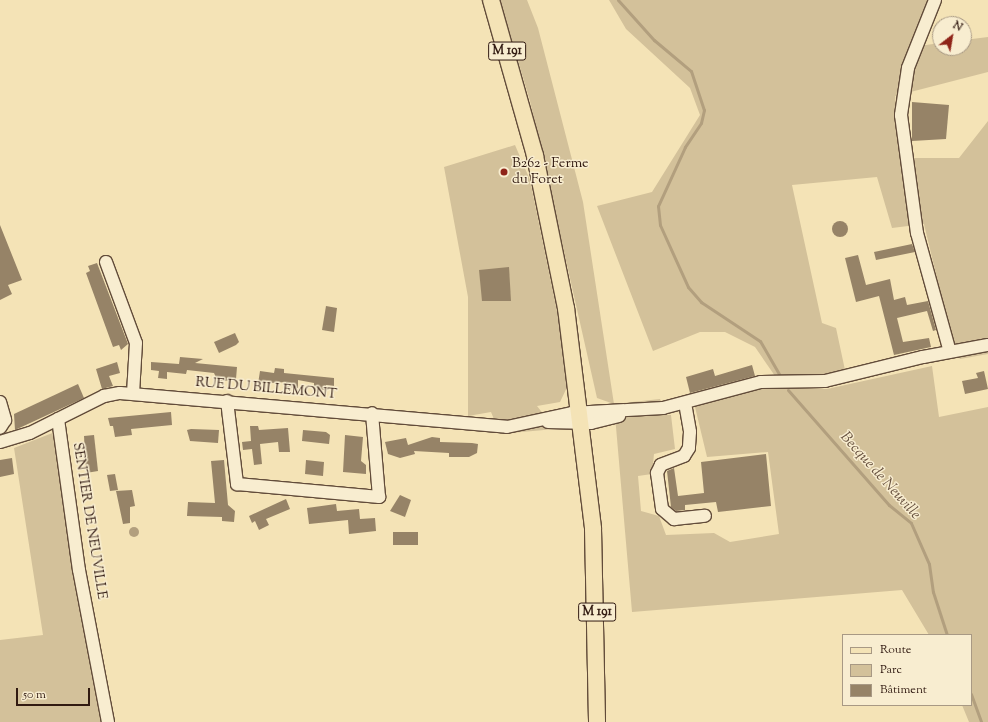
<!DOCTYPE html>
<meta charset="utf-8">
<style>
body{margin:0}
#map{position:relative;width:988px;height:722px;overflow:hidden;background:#f4e3b6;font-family:"Sorts Mill Goudy",serif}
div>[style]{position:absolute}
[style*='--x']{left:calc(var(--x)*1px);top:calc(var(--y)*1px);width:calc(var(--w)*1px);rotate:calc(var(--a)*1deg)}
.green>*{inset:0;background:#d3c19a}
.water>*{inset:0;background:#b29f7e}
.round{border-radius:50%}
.stream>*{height:3px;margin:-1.5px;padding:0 1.5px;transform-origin:1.5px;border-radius:1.5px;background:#b29f7e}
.building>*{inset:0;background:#968367}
.roads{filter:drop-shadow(1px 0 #624c3a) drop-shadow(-1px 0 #624c3a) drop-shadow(0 1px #624c3a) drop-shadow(0 -1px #624c3a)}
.minor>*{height:12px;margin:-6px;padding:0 6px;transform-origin:6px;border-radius:6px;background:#f8edd0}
.major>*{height:16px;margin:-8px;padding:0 8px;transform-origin:8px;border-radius:8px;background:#f4e3b6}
.dots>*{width:11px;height:11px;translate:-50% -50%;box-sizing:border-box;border:2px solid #f8edd0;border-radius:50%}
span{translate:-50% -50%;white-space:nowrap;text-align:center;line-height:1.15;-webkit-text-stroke:3px #f8edd0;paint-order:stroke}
.shield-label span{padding:1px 3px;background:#f8edd0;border:1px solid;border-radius:3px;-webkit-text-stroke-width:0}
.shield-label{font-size:13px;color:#311a11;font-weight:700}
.poi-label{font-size:14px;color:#311a11}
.left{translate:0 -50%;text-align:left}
.street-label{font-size:14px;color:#311a11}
.water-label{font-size:15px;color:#654f3d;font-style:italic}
.legend{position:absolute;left:842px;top:634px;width:130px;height:72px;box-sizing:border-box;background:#f8edd0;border:1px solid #a89984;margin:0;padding:5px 7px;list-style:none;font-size:12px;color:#311a11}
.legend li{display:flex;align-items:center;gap:8px;height:20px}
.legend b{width:20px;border:1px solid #a89984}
.north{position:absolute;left:932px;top:16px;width:40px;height:40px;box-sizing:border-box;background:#f8edd0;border:1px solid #a89984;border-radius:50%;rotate:31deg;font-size:11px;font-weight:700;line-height:16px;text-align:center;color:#311a11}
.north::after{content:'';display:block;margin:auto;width:14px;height:18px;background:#8f2418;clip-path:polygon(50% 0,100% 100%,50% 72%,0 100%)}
.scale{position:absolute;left:16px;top:688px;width:74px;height:18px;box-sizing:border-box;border:2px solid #311a11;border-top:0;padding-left:5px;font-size:12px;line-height:14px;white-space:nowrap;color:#311a11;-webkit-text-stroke:3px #f8edd0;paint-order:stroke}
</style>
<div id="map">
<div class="green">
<i style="clip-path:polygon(500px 0,527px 0,538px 28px,583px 202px,614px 404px,660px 399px,667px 415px,671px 415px,675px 449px,654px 454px,652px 474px,638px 476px,641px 511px,659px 516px,666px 535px,714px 533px,730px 542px,779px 534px,768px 452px,707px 457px,695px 407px,759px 388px,827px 389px,932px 366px,939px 417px,988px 407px,988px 722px,969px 722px,962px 705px,971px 705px,971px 635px,929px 635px,902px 590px,632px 612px,614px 404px,597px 398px,530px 101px)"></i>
<i style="clip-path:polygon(609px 0,939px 0,919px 46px,940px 43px,940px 48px,964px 48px,964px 40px,988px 37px,988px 72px,895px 96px,901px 158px,959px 158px,988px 121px,988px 354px,960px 359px,953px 345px,924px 224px,892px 228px,877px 177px,792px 185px,822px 323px,836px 328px,845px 370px,822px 378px,775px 376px,755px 347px,725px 332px,700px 332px,653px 351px,597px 206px,652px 192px,700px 115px,690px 88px,626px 29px)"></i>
<i style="clip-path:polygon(515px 145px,530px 180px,571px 379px,560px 402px,537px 406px,555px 429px,500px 434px,491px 412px,468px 416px,468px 297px,444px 167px)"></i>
<i style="clip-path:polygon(55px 432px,102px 722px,0 722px,0 640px,43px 635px,14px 448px)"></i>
</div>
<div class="water">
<i class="round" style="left:129px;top:527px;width:10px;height:10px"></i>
</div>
<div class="stream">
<i style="--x:618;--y:0;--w:54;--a:48"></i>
<i style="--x:654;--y:40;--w:48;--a:40"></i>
<i style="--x:691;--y:71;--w:41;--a:71.6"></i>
<i style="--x:704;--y:110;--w:13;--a:103"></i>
<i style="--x:701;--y:123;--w:29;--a:124"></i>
<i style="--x:685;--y:147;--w:65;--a:114.6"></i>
<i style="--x:658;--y:206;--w:19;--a:84"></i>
<i style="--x:660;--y:225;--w:68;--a:65.7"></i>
<i style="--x:688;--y:287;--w:20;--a:49"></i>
<i style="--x:701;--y:302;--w:71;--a:33.5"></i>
<i style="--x:760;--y:341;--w:39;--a:60"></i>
<i style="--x:788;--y:390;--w:153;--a:48.7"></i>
<i style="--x:889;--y:505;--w:28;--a:39"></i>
<i style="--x:911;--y:523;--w:45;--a:66.3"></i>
<i style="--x:929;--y:564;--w:28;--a:82"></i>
<i style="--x:933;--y:592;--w:45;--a:72"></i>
<i style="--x:971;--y:694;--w:30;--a:70"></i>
</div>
<div class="building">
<i style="clip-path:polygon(912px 102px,949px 105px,946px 139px,912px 141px)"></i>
<i class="round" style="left:832px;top:221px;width:16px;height:16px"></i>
<i style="clip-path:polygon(0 225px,22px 280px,8px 285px,12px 294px,0 300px)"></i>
<i style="clip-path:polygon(912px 244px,915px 252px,876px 260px,874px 252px)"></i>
<i style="clip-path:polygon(858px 255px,866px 285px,890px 279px,894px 300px,905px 297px,907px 305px,928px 301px,936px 330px,933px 331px,927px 311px,897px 318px,903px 342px,929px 338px,931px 347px,894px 355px,879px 296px,856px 302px,845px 258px)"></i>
<i style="clip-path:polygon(97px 263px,128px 344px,121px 350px,119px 345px,113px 347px,86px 273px,90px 271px,88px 266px)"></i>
<i style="clip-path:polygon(509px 267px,511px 301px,482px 301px,479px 270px)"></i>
<i style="clip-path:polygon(326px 306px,337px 308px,334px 332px,322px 330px)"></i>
<i style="clip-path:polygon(235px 333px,239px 342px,236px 345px,219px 353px,214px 342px)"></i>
<i style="clip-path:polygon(180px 357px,203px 359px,195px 363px,237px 367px,236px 379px,218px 382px,214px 373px,187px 370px,186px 374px,167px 372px,167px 379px,158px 378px,159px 371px,151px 370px,151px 362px,179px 364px)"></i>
<i style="clip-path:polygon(117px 362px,120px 373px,109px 376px,113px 386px,102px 389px,96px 369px)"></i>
<i style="clip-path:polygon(752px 365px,755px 376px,690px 393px,686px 377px,713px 369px,715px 376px)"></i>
<i style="clip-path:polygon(275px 368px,284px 369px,284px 373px,334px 378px,334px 386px,326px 385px,326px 390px,314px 389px,314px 383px,298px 380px,298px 388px,286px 387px,286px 382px,258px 384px,260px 371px,274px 373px)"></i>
<i style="clip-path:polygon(984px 371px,988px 389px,965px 394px,962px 381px,978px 378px,976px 373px)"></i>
<i style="clip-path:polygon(78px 384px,84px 398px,15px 430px,14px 414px)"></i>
<i style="clip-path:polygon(171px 412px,172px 425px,131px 429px,132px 435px,115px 437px,113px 426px,110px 426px,108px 418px)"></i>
<i style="clip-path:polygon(250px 426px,258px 426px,259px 430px,288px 428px,290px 452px,279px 452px,278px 442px,260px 444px,262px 464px,254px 465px,252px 449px,243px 450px,242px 442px,251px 441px)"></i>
<i style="clip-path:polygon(191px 429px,219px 430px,218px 443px,190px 441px,187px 430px)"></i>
<i style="clip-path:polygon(303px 430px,326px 432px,330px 435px,329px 444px,302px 441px)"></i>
<i style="clip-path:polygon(94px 435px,98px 471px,86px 473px,84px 436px)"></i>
<i style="clip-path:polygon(345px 435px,363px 437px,361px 461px,366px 465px,366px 474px,343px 472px)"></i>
<i style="clip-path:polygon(406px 438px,408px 445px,432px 437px,440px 438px,440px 442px,472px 443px,478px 444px,477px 453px,469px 457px,449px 457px,449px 453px,414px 451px,415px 454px,400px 458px,388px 454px,385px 442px)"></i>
<i style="clip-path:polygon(766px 454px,771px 506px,718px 512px,716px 502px,685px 505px,685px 510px,676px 511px,671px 507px,667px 471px,674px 468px,678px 496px,704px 493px,701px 462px)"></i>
<i style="clip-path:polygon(12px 458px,14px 474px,0 477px,0 460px)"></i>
<i style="clip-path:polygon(224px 460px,228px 505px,235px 511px,234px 522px,222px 521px,222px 517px,187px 516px,188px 502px,215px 503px,211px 461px)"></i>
<i style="clip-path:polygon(306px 460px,324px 462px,323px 476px,305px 474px)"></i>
<i style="clip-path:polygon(115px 474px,118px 490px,110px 491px,107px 475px)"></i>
<i style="clip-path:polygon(132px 490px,135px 506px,130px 507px,130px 523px,123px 524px,116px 491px)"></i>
<i style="clip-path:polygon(400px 495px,411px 500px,405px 517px,390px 511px)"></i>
<i style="clip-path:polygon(286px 499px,290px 509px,266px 519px,269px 525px,259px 530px,255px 521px,252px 523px,249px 516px)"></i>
<i style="clip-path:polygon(336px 504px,337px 511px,359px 509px,360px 519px,375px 518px,376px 531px,349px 534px,348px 520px,309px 524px,307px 508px)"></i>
<i style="clip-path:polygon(393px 532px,418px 532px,418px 545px,393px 545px)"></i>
</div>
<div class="roads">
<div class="minor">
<i style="--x:935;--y:0;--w:73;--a:111.7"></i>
<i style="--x:908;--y:68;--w:48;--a:98.5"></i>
<i style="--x:901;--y:115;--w:119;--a:82.3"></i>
<i style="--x:917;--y:233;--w:123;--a:74.5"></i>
<i style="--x:106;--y:262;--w:86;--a:69.7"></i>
<i style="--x:136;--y:343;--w:50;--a:93.4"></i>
<i style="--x:227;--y:401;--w:84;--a:83.1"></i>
<i style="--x:237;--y:484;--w:143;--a:5.2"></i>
<i style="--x:379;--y:497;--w:84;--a:-94.8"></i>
<i style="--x:0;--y:402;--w:19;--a:74"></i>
<i style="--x:5;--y:420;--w:9;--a:122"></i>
<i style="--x:685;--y:403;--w:29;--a:80"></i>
<i style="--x:690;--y:432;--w:16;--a:94"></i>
<i style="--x:689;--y:448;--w:9;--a:122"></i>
<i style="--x:684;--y:456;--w:25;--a:159"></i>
<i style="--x:661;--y:465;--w:9;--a:117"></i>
<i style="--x:657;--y:473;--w:36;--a:82"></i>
<i style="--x:662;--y:509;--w:16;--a:40"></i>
<i style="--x:674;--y:519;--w:31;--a:-6"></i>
<i style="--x:58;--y:419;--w:152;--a:82.1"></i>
<i style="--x:79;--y:570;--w:155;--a:79.2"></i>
<i style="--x:548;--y:422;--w:43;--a:1.3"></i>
<i style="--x:591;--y:423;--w:29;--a:-14"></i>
<i style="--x:0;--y:442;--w:31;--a:-17"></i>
<i style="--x:30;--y:433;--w:83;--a:-26.6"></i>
<i style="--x:104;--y:396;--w:16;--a:-11"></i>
<i style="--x:120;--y:393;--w:388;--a:5"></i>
<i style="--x:507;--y:427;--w:66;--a:-12.2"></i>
<i style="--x:572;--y:413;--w:91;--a:-3.1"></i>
<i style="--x:663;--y:408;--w:101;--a:-14.9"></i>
<i style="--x:761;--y:382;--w:64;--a:-0.9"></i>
<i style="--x:825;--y:381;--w:101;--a:-13.8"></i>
<i style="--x:923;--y:357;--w:66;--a:-10.5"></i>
</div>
<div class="major">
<i style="--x:491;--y:0;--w:162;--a:74.2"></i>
<i style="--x:535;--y:156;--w:155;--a:78.5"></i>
<i style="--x:566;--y:308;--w:223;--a:83"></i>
<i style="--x:593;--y:529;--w:193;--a:88.8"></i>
</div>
</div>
<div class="dots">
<i style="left:504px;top:172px;background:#8f2418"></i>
</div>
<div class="shield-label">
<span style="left:507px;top:51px">M 191</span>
<span style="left:597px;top:612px">M 191</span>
</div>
<div class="poi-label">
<span class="left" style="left:512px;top:172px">B262 - Ferme<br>du Foret</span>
</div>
<div class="street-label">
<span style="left:266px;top:389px;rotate:5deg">RUE DU BILLEMONT</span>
<span style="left:89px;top:521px;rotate:81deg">SENTIER DE NEUVILLE</span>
</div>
<div class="water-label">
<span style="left:880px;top:476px;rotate:48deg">Becque de Neuville</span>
</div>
<ul class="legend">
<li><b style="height:5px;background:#f4e3b6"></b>Route</li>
<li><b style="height:11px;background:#d3c19a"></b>Parc</li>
<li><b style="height:11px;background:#968367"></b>Bâtiment</li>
</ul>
<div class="north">N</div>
<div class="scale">50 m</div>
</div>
